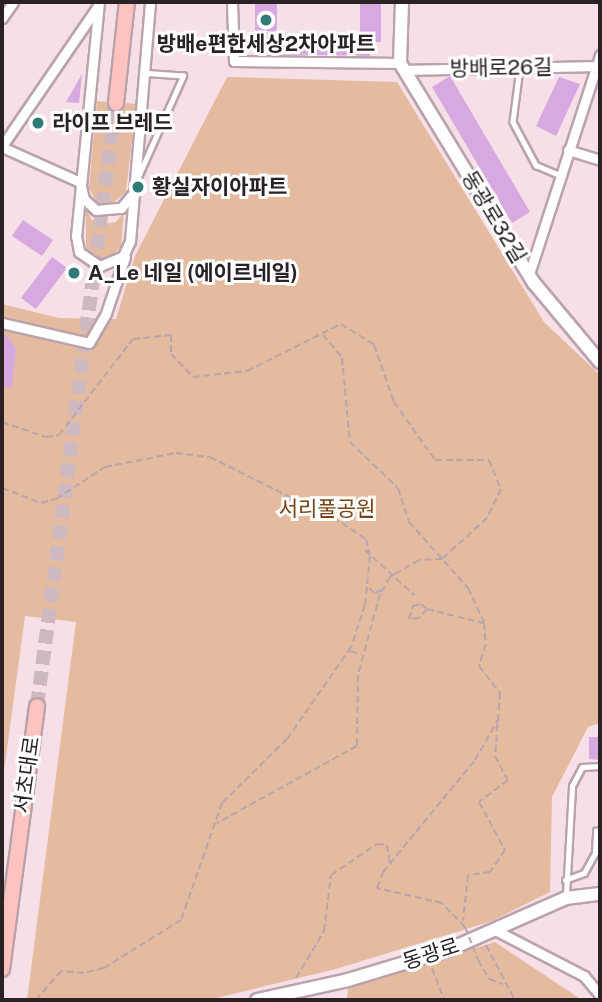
<!DOCTYPE html>
<meta charset="utf-8">
<style>
body{margin:0}
#map{position:relative;width:602px;height:1002px;overflow:hidden;background:#f7dfe8;font-family:"Public Sans","Noto Sans KR",sans-serif}
div>[style]{position:absolute}
[style*='--x']{left:calc(var(--x)*1px);top:calc(var(--y)*1px);width:calc(var(--w)*1px);rotate:calc(var(--a)*1deg)}
.green>*{inset:0;background:#e4bb9e}
.building>*{inset:0;background:#d6a9e0}
.primary-tunnel>*{height:14px;margin-top:-7px;transform-origin:0;background:repeating-linear-gradient(90deg,#ceb9c1 0 14px,transparent 0 21px)}
.path>*{height:2px;margin-top:-1px;transform-origin:0;background:repeating-linear-gradient(90deg,#b8a5ad 0 7px,transparent 0 10.5px)}
.roads{filter:drop-shadow(2px 0 #baa3ac) drop-shadow(-2px 0 #baa3ac) drop-shadow(0 2px #baa3ac) drop-shadow(0 -2px #baa3ac)}
.lane>*{height:4.5px;margin:-2.25px;padding:0 2.25px;transform-origin:2.25px;border-radius:2.25px;background:#fff}
.street>*{height:9px;margin:-4.5px;padding:0 4.5px;transform-origin:4.5px;border-radius:4.5px;background:#fff}
.secondary>*{height:12px;margin:-6px;padding:0 6px;transform-origin:6px;border-radius:6px;background:#fff}
.primary>*{height:14px;margin:-7px;padding:0 7px;transform-origin:7px;border-radius:7px;background:#ffc3bf}
.path-bridge>*{height:2px;margin-top:-1px;transform-origin:0;background:repeating-linear-gradient(90deg,#b8a5ad 0 7px,transparent 0 10.5px)}
.dots>*{width:19px;height:19px;translate:-50% -50%;box-sizing:border-box;border:4px solid #fff;border-radius:50%}
span{translate:-50% -50%;white-space:nowrap;text-align:center;line-height:1.15;-webkit-text-stroke:6px #fff;paint-order:stroke}
.poi-label{font-size:21px;color:#2b2226;font-weight:700}
.left{translate:0 -50%;text-align:left}
.street-label{font-size:21px;color:#2b2226}
.park-label{font-size:21px;color:#794214}
.frame{position:absolute;inset:0;border:4px solid #2b2226;pointer-events:none}
</style>
<div id="map">
<div class="green">
<i style="clip-path:polygon(227px 77px,397px 82px,544px 322px,600px 375px,600px 723px,588px 727px,552px 797px,550px 892px,492px 921px,336px 969px,208px 1000px,27px 1000px,76px 622px,25px 616px,2px 786px,2px 304px,59px 318px,116px 319px,135px 256px)"></i>
<i style="clip-path:polygon(97px 101px,136px 104px,126px 192px,113px 203px,95px 199px,89px 188px)"></i>
<i style="clip-path:polygon(86px 209px,92px 220px,104px 224px,116px 222px,124px 212px,121px 246px,113px 255px,101px 258px,86px 248px)"></i>
<i style="clip-path:polygon(495px 942px,582px 1000px,347px 1000px,348px 987px)"></i>
</div>
<div class="building">
<i style="clip-path:polygon(255px 2px,277px 2px,277px 38px,360px 38px,360px 2px,381px 2px,381px 42px,370px 42px,370px 56px,268px 54px,268px 43px,255px 43px)"></i>
<i style="clip-path:polygon(82px 74px,79px 103px,66px 102px)"></i>
<i style="clip-path:polygon(450px 76px,530px 212px,512px 223px,432px 87px)"></i>
<i style="clip-path:polygon(559px 77px,580px 84px,556px 136px,536px 126px)"></i>
<i style="clip-path:polygon(23px 220px,53px 240px,42px 256px,12px 236px)"></i>
<i style="clip-path:polygon(52px 257px,67px 268px,36px 309px,21px 298px)"></i>
<i style="clip-path:polygon(2px 330px,16px 348px,12px 388px,2px 386px)"></i>
<i style="clip-path:polygon(589px 737px,600px 737px,600px 760px,589px 759px)"></i>
</div>
<div class="primary-tunnel">
<i style="--x:37;--y:706;--w:608;--a:-82.54"></i>
</div>
<div class="path">
<i style="--x:323;--y:335;--w:30;--a:50"></i>
<i style="--x:342;--y:358;--w:84;--a:84.6"></i>
<i style="--x:350;--y:442;--w:66;--a:43.8"></i>
<i style="--x:398;--y:488;--w:36;--a:72"></i>
<i style="--x:409;--y:522;--w:89;--a:48.2"></i>
<i style="--x:468;--y:588;--w:38;--a:65"></i>
<i style="--x:484;--y:623;--w:21;--a:85"></i>
<i style="--x:486;--y:644;--w:23;--a:108"></i>
<i style="--x:479;--y:666;--w:34;--a:52"></i>
<i style="--x:500;--y:693;--w:63;--a:94.5"></i>
<i style="--x:495;--y:756;--w:27;--a:62"></i>
<i style="--x:508;--y:780;--w:36;--a:143"></i>
<i style="--x:479;--y:802;--w:55;--a:61.6"></i>
<i style="--x:505;--y:850;--w:27;--a:124"></i>
<i style="--x:490;--y:872;--w:22;--a:172"></i>
<i style="--x:468;--y:875;--w:46;--a:96.2"></i>
<i style="--x:2;--y:422;--w:46;--a:18.8"></i>
<i style="--x:46;--y:437;--w:13;--a:-9"></i>
<i style="--x:59;--y:435;--w:121;--a:-52.4"></i>
<i style="--x:133;--y:339;--w:38;--a:-6"></i>
<i style="--x:171;--y:335;--w:19;--a:90"></i>
<i style="--x:171;--y:354;--w:32;--a:46"></i>
<i style="--x:193;--y:377;--w:54;--a:-6.3"></i>
<i style="--x:247;--y:371;--w:105;--a:-26.6"></i>
<i style="--x:341;--y:324;--w:39;--a:32"></i>
<i style="--x:374;--y:345;--w:60;--a:70.7"></i>
<i style="--x:394;--y:402;--w:71;--a:54.7"></i>
<i style="--x:435;--y:460;--w:54;--a:0"></i>
<i style="--x:489;--y:460;--w:31;--a:68"></i>
<i style="--x:501;--y:489;--w:32;--a:116"></i>
<i style="--x:487;--y:518;--w:61;--a:137.7"></i>
<i style="--x:442;--y:559;--w:23;--a:178"></i>
<i style="--x:419;--y:560;--w:34;--a:150"></i>
<i style="--x:390;--y:577;--w:20;--a:120"></i>
<i style="--x:380;--y:594;--w:84;--a:105.2"></i>
<i style="--x:358;--y:675;--w:71;--a:90.8"></i>
<i style="--x:357;--y:746;--w:160;--a:151.2"></i>
<i style="--x:2;--y:488;--w:42;--a:21"></i>
<i style="--x:41;--y:503;--w:16;--a:-15"></i>
<i style="--x:56;--y:499;--w:59;--a:-33.1"></i>
<i style="--x:105;--y:467;--w:72;--a:-11.2"></i>
<i style="--x:176;--y:453;--w:34;--a:7"></i>
<i style="--x:210;--y:457;--w:148;--a:26.6"></i>
<i style="--x:342;--y:523;--w:29;--a:34"></i>
<i style="--x:366;--y:539;--w:17;--a:77"></i>
<i style="--x:370;--y:556;--w:49;--a:95.8"></i>
<i style="--x:365;--y:605;--w:44;--a:108.4"></i>
<i style="--x:351;--y:647;--w:112;--a:124.8"></i>
<i style="--x:287;--y:739;--w:91;--a:135.4"></i>
<i style="--x:222;--y:803;--w:124;--a:109.3"></i>
<i style="--x:181;--y:920;--w:91;--a:148.1"></i>
<i style="--x:104;--y:968;--w:21;--a:166"></i>
<i style="--x:84;--y:973;--w:23;--a:-175"></i>
<i style="--x:61;--y:971;--w:38;--a:131"></i>
<i style="--x:365;--y:550;--w:67;--a:42.6"></i>
<i style="--x:369;--y:588;--w:8;--a:40"></i>
<i style="--x:375;--y:593;--w:9;--a:-27"></i>
<i style="--x:427;--y:609;--w:12;--a:132"></i>
<i style="--x:419;--y:618;--w:10;--a:174"></i>
<i style="--x:409;--y:619;--w:14;--a:-73"></i>
<i style="--x:413;--y:606;--w:8;--a:-14"></i>
<i style="--x:421;--y:604;--w:8;--a:40"></i>
<i style="--x:427;--y:609;--w:58;--a:14"></i>
<i style="--x:350;--y:651;--w:11;--a:15"></i>
<i style="--x:465;--y:927;--w:33;--a:-134"></i>
<i style="--x:442;--y:903;--w:67;--a:-167"></i>
<i style="--x:377;--y:888;--w:17;--a:-69"></i>
<i style="--x:383;--y:872;--w:145;--a:-50.6"></i>
<i style="--x:475;--y:760;--w:48;--a:-60.3"></i>
<i style="--x:486;--y:945;--w:62;--a:62.2"></i>
<i style="--x:478;--y:960;--w:22;--a:60"></i>
<i style="--x:489;--y:979;--w:15;--a:20"></i>
<i style="--x:432;--y:968;--w:34;--a:69"></i>
<i style="--x:296;--y:978;--w:55;--a:-59.2"></i>
<i style="--x:324;--y:931;--w:56;--a:-82.9"></i>
<i style="--x:331;--y:875;--w:55;--a:-34"></i>
<i style="--x:377;--y:844;--w:10;--a:6"></i>
<i style="--x:387;--y:845;--w:19;--a:81"></i>
</div>
<div class="roads">
<div class="lane">
<i style="--x:520;--y:68;--w:54;--a:97.4"></i>
<i style="--x:513;--y:122;--w:49;--a:61.9"></i>
<i style="--x:536;--y:165;--w:26;--a:23"></i>
<i style="--x:138;--y:177;--w:111;--a:-66"></i>
<i style="--x:183;--y:76;--w:39;--a:-176"></i>
<i style="--x:565;--y:880;--w:20;--a:-20"></i>
<i style="--x:584;--y:873;--w:23;--a:-61"></i>
<i style="--x:595;--y:853;--w:22;--a:-87"></i>
<i style="--x:596;--y:831;--w:4;--a:0"></i>
<i style="--x:566;--y:895;--w:109;--a:-86.8"></i>
<i style="--x:572;--y:786;--w:21;--a:-62"></i>
<i style="--x:582;--y:767;--w:18;--a:-3"></i>
</div>
<div class="street">
<i style="--x:99;--y:2;--w:235;--a:95.6"></i>
<i style="--x:76;--y:236;--w:16;--a:79"></i>
<i style="--x:79;--y:252;--w:25;--a:34"></i>
<i style="--x:100;--y:266;--w:25;--a:-23"></i>
<i style="--x:123;--y:256;--w:17;--a:-65"></i>
<i style="--x:130;--y:241;--w:240;--a:-85.2"></i>
<i style="--x:232;--y:2;--w:59;--a:88.1"></i>
<i style="--x:234;--y:61;--w:166;--a:0.7"></i>
<i style="--x:2;--y:18;--w:19;--a:-55"></i>
<i style="--x:405;--y:70;--w:192;--a:-1.2"></i>
<i style="--x:2;--y:146;--w:170;--a:-55.6"></i>
<i style="--x:2;--y:147;--w:85;--a:24.2"></i>
<i style="--x:80;--y:182;--w:17;--a:77"></i>
<i style="--x:84;--y:199;--w:16;--a:43"></i>
<i style="--x:96;--y:210;--w:25;--a:-5"></i>
<i style="--x:121;--y:208;--w:17;--a:-50"></i>
<i style="--x:568;--y:150;--w:34;--a:17"></i>
<i style="--x:529;--y:274;--w:230;--a:-72"></i>
<i style="--x:2;--y:323;--w:89;--a:12.9"></i>
<i style="--x:89;--y:343;--w:34;--a:-60"></i>
<i style="--x:106;--y:313;--w:59;--a:-71.3"></i>
<i style="--x:497;--y:931;--w:98;--a:27.3"></i>
<i style="--x:584;--y:976;--w:25;--a:50"></i>
</div>
<div class="secondary">
<i style="--x:402;--y:2;--w:61;--a:91.9"></i>
<i style="--x:400;--y:63;--w:258;--a:58.7"></i>
<i style="--x:534;--y:283;--w:103;--a:50.1"></i>
<i style="--x:257;--y:1000;--w:93;--a:-12.4"></i>
<i style="--x:348;--y:980;--w:104;--a:-16.7"></i>
<i style="--x:448;--y:950;--w:129;--a:-23.8"></i>
<i style="--x:566;--y:898;--w:34;--a:-7"></i>
</div>
<div class="primary">
<i style="--x:116;--y:103;--w:102;--a:-83.8"></i>
<i style="--x:2;--y:969;--w:265;--a:-82.4"></i>
</div>
</div>
<div class="path-bridge">
<i style="--x:465;--y:927;--w:35;--a:68"></i>
</div>
<div class="dots">
<i style="left:266px;top:20px;background:#317a78"></i>
<i style="left:38px;top:123px;background:#317a78"></i>
<i style="left:138px;top:187px;background:#317a78"></i>
<i style="left:74px;top:273px;background:#317a78"></i>
</div>
<div class="poi-label">
<span style="left:266px;top:44px">방배e편한세상2차아파트</span>
<span class="left" style="left:52px;top:123px">라이프 브레드</span>
<span class="left" style="left:152px;top:187px">황실자이아파트</span>
<span class="left" style="left:88px;top:273px">A_Le 네일 (에이르네일)</span>
</div>
<div class="street-label">
<span style="left:501px;top:68px;rotate:-1deg">방배로26길</span>
<span style="left:494px;top:217px;rotate:59deg">동광로32길</span>
<span style="left:27px;top:775px;rotate:-82deg">서초대로</span>
<span style="left:431px;top:954px;rotate:-18deg">동광로</span>
</div>
<div class="park-label">
<span style="left:327px;top:509px">서리풀공원</span>
</div>
<div class="frame"></div>
</div>
